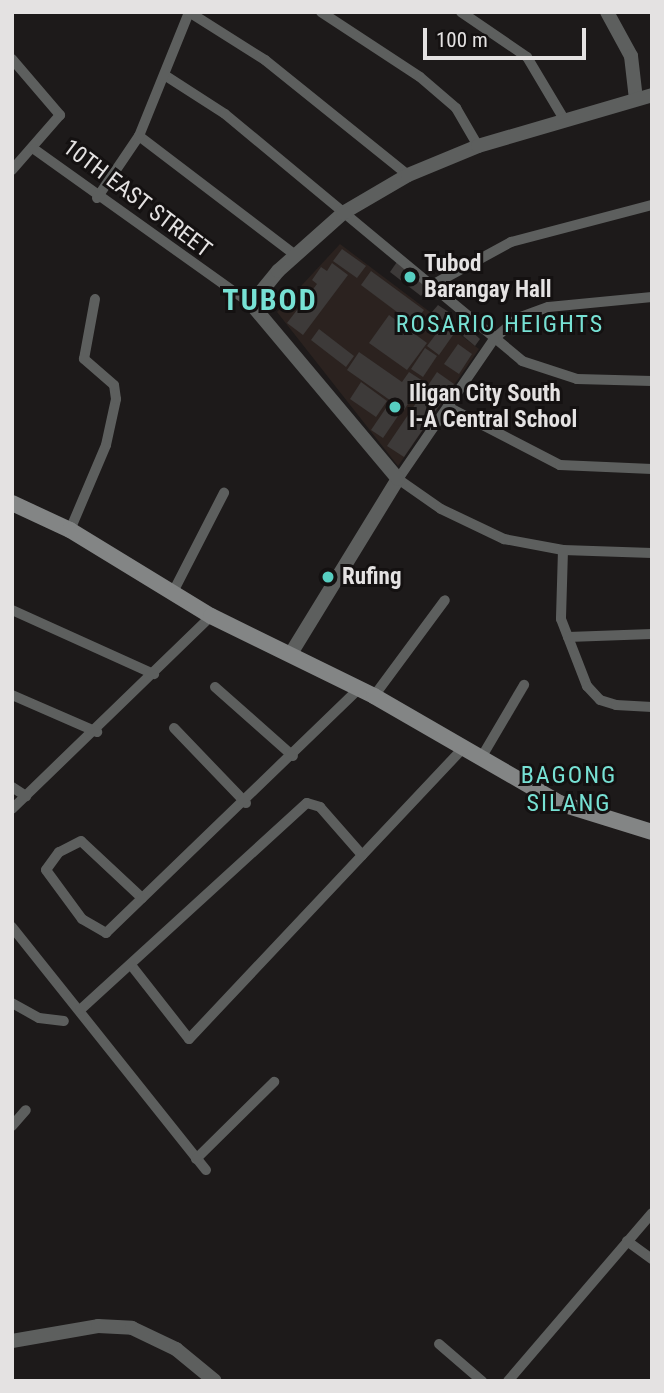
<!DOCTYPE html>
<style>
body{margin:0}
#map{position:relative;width:664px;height:1393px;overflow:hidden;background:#1d1a1a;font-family:"Roboto Condensed",sans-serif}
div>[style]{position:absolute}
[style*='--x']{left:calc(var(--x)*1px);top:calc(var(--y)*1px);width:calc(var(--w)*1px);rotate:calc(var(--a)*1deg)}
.built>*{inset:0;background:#2b221f}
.building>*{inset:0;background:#3d3a39}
.minor>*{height:10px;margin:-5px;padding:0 5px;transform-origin:5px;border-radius:5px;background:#5d5f5e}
.tertiary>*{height:14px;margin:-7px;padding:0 7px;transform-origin:7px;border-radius:7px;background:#5d5f5e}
.secondary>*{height:16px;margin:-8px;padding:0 8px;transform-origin:8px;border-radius:8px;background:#838585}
.dots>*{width:19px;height:19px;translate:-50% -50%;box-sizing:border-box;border:4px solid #141111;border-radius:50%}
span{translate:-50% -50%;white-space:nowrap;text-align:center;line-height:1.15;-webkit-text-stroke:6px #141111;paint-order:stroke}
.street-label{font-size:23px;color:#e4e2e2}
.poi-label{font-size:23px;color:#e4e2e2;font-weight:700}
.left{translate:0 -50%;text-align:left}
.neighbourhood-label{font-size:24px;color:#77e1d4;letter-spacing:2px}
.district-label{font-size:30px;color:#77e1d4;font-weight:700;letter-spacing:2px}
.frame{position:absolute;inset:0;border:14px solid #e4e2e2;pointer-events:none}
.scale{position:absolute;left:423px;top:28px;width:163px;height:32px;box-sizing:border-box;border:4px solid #e4e2e2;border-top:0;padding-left:9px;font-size:21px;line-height:24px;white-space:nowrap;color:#e4e2e2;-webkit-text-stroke:5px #141111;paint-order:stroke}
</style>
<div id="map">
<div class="built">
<i style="clip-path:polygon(340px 244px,479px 349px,398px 466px,277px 312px)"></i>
</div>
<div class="building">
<i style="clip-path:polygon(342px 249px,366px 266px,357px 278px,333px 261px)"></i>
<i style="clip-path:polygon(399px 259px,431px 283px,421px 296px,390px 272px)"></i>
<i style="clip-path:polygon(332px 263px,348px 275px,303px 335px,287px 323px,317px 284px,312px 280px,321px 267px,327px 271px)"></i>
<i style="clip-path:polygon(371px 271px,424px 310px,413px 324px,361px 285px)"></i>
<i style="clip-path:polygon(438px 305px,450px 313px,444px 321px,432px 312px)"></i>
<i style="clip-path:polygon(389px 315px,427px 343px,407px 370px,369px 343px)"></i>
<i style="clip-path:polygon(442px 326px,453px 335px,439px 355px,427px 346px)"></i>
<i style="clip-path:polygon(319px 329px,354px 356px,346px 367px,311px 340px)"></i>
<i style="clip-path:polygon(469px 329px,480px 339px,475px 346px,463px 336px)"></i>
<i style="clip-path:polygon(458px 344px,472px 354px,459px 374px,444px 364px)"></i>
<i style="clip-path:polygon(425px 348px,437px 356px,423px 377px,411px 369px)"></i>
<i style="clip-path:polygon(359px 352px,402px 382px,409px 372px,423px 381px,404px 410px,347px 370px)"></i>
<i style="clip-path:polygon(437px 372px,454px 384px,404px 457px,387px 446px)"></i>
<i style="clip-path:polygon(361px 382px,387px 401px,376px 417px,350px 399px)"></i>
<i style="clip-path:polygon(386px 408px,398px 416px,383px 438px,371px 430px)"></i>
</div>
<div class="minor">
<i style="--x:321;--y:12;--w:118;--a:33.3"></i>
<i style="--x:420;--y:77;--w:48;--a:40.7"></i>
<i style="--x:456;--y:108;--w:44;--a:59.9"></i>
<i style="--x:461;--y:12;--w:80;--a:34.3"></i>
<i style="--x:527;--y:57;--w:72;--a:59.2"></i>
<i style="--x:12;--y:59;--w:74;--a:49.4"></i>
<i style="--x:60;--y:115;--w:73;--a:131.1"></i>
<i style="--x:166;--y:76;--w:70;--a:32.8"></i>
<i style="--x:225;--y:114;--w:386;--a:39.7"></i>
<i style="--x:522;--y:361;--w:58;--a:18.1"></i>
<i style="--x:577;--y:379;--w:75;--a:1.5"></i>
<i style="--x:139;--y:136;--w:196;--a:37.3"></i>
<i style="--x:34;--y:149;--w:267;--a:35.5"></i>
<i style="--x:97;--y:198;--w:75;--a:-55.9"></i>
<i style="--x:139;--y:136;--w:134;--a:-68"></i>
<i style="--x:189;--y:12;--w:90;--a:32.3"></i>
<i style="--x:265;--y:60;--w:184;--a:38.8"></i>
<i style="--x:434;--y:284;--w:88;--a:-28.6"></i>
<i style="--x:511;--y:242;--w:146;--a:-14.7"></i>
<i style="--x:652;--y:297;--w:104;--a:174.5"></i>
<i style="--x:548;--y:307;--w:32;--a:160"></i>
<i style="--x:518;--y:318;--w:32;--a:139"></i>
<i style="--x:494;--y:339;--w:170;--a:124.4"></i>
<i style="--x:398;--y:479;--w:52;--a:34.9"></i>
<i style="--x:441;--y:509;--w:70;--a:25.5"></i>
<i style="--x:504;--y:539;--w:60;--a:10.6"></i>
<i style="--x:563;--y:550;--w:89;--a:1.9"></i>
<i style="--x:448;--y:407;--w:126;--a:27.4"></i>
<i style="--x:560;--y:465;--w:92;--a:2.5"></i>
<i style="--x:70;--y:530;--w:92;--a:-67"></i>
<i style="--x:106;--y:445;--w:47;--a:-77.7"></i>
<i style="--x:116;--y:399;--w:14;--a:-98"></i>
<i style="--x:114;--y:385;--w:40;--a:-139"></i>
<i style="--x:84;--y:359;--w:61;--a:-79.6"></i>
<i style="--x:563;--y:550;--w:69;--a:91.7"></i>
<i style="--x:561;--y:619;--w:72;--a:68.8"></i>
<i style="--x:587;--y:686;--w:19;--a:47"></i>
<i style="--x:600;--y:700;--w:17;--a:17"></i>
<i style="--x:616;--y:705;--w:36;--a:3"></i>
<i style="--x:172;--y:594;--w:114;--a:-62.8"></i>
<i style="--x:12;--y:610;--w:156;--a:24.3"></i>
<i style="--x:568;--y:637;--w:84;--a:-2"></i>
<i style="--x:215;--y:687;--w:104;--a:41.5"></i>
<i style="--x:12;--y:695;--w:93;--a:23.5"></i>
<i style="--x:374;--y:696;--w:119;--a:-53.5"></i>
<i style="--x:174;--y:728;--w:104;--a:46.2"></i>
<i style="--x:481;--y:758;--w:85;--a:-59.5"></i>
<i style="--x:12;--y:787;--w:17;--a:33"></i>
<i style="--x:12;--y:809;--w:277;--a:-44.1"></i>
<i style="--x:142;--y:898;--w:83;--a:-136.9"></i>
<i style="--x:81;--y:841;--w:25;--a:153"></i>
<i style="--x:59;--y:852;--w:22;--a:126"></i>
<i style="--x:46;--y:870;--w:61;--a:53.7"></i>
<i style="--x:82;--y:919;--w:28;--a:30"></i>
<i style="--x:106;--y:933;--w:351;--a:-44"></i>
<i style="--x:12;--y:927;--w:311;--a:51.4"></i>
<i style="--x:131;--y:965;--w:94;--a:51.9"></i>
<i style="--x:189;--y:1039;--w:400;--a:-46.7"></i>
<i style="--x:12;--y:1003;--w:31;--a:29"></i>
<i style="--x:39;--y:1018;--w:25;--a:7"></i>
<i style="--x:80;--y:1010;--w:307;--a:-42.4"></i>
<i style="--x:307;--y:803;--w:14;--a:17"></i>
<i style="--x:320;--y:807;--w:64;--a:48.8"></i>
<i style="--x:12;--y:1126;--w:21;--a:-49"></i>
<i style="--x:196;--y:1159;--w:110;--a:-44.6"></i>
<i style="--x:627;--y:1241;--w:31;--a:36"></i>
<i style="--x:439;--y:1344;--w:57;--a:40.7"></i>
<i style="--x:508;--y:1381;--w:221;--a:-49.4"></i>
</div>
<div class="tertiary">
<i style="--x:607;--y:12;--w:50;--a:61.4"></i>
<i style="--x:631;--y:56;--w:43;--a:83.4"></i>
<i style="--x:290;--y:655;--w:206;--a:-58.5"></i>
<i style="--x:398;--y:479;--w:229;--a:-130"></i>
<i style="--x:251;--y:304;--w:43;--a:-50.7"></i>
<i style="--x:278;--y:271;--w:87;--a:-41.7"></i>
<i style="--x:343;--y:213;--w:75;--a:-30.3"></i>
<i style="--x:408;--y:175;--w:76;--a:-22.5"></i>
<i style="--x:478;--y:146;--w:181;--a:-16.3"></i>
<i style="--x:12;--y:1341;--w:87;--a:-9.9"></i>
<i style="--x:98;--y:1326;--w:34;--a:3"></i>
<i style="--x:132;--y:1328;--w:49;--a:25.5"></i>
<i style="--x:176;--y:1349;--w:50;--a:39.4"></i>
</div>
<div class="secondary">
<i style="--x:12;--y:503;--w:64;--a:25"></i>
<i style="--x:70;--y:530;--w:165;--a:31.4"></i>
<i style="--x:211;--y:616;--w:182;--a:26.1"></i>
<i style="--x:374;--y:696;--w:214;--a:30"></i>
<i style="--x:559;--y:803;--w:97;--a:17.3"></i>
</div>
<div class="dots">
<i style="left:410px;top:277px;background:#57cec1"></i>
<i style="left:395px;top:407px;background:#57cec1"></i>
<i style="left:328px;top:577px;background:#57cec1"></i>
</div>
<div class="street-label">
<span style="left:137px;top:199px;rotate:37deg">10TH EAST STREET</span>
</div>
<div class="poi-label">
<span class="left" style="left:424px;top:277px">Tubod<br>Barangay Hall</span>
<span class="left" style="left:409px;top:407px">Iligan City South<br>I-A Central School</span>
<span class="left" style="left:342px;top:577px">Rufing</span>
</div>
<div class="neighbourhood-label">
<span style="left:500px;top:325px">ROSARIO HEIGHTS</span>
<span style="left:569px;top:790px">BAGONG<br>SILANG</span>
</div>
<div class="district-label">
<span style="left:270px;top:300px">TUBOD</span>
</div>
<div class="frame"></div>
<div class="scale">100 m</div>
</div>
